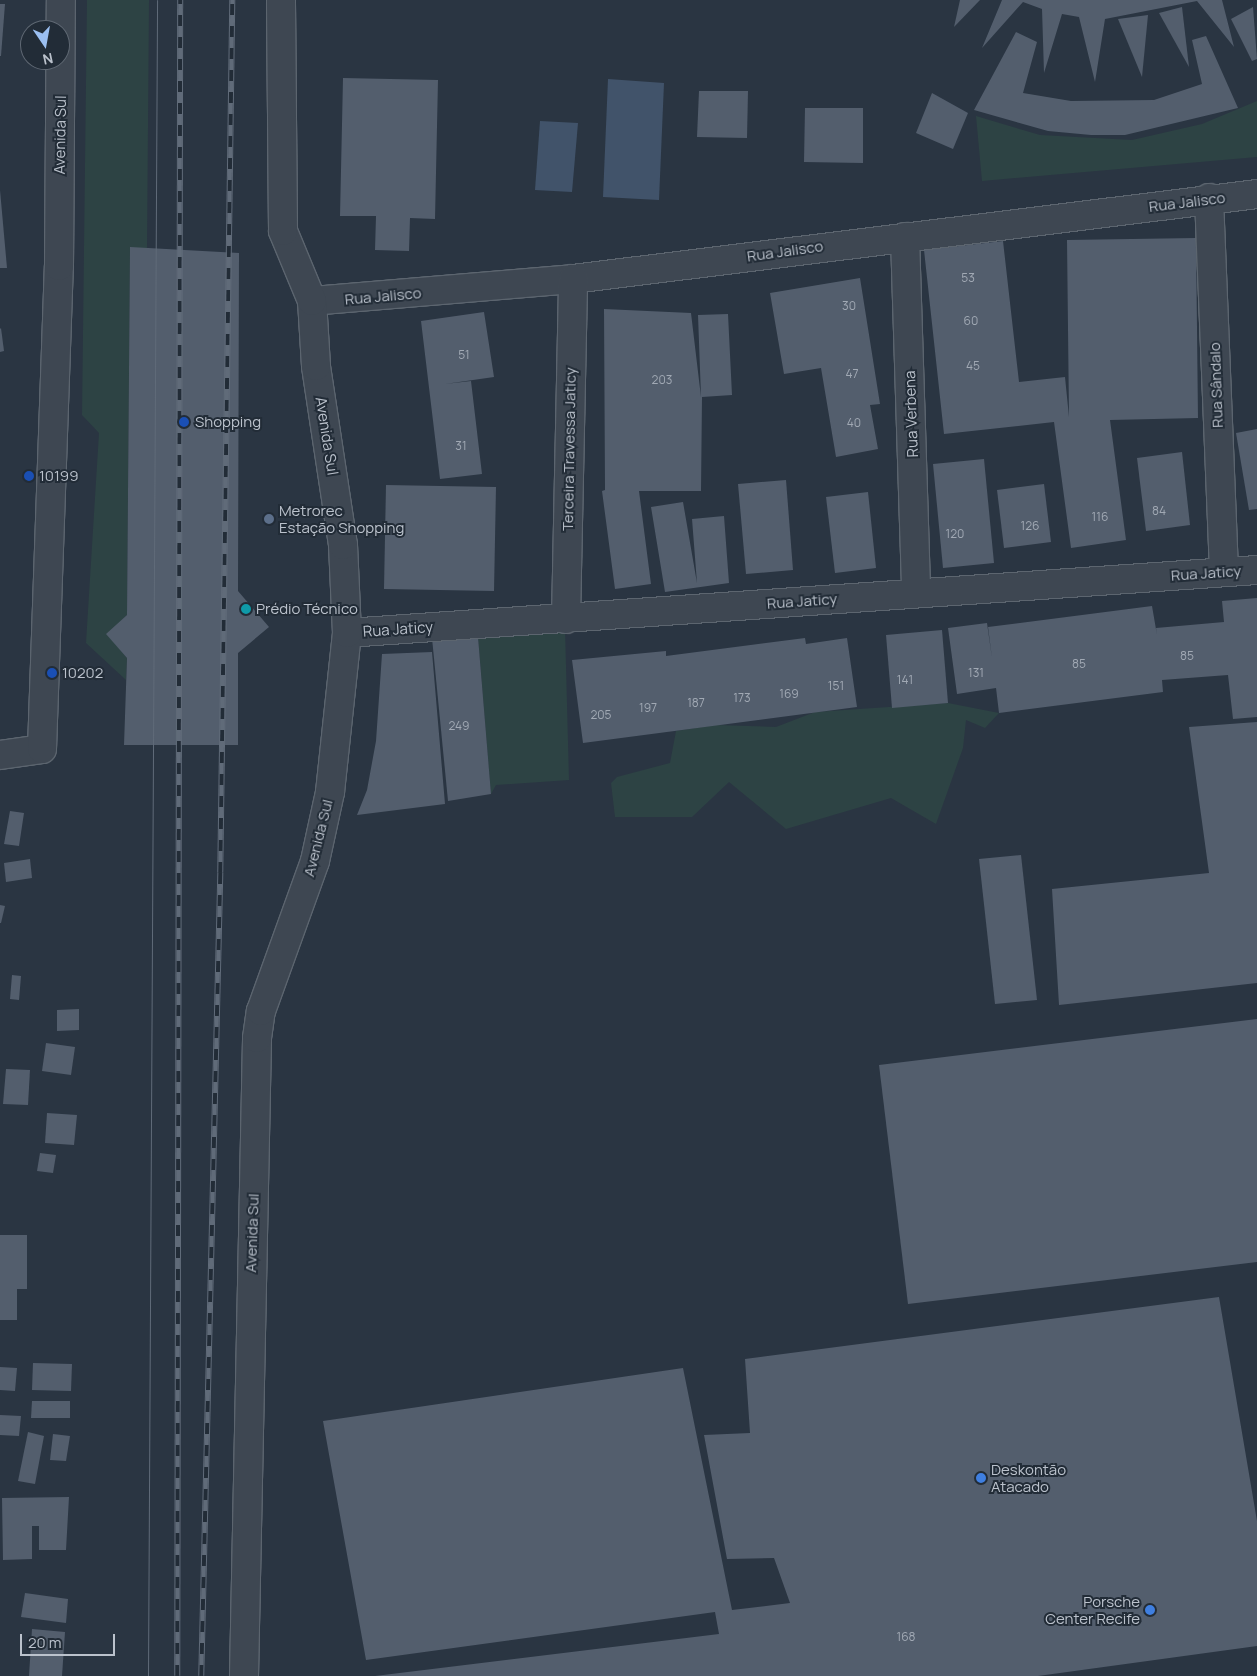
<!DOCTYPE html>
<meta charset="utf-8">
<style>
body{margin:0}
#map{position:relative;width:1257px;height:1676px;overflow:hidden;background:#2a3542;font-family:Manrope,sans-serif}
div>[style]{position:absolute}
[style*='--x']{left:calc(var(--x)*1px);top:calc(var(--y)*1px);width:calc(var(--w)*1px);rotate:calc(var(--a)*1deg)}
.green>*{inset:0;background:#2d4344}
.water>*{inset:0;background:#41536a}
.building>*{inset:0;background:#535e6d}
.roads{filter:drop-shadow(1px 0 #5c656f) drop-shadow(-1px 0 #5c656f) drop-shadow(0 1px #5c656f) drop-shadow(0 -1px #5c656f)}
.minor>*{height:28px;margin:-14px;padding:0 14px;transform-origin:14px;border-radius:14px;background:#3e4752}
.tram>*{height:1px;margin:-0.5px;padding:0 0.5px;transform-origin:0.5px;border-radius:0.5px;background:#606b79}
.rail>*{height:5.5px;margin-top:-2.75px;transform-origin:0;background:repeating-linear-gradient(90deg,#222c37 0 11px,#606b79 0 22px);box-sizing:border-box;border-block:1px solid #606b79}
.dots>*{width:14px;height:14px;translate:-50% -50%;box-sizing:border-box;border:2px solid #222c37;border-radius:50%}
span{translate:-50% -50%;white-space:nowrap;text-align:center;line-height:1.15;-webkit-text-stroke:4px #222c37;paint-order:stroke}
.number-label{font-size:12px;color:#a1a9b4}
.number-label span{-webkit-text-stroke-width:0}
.street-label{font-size:15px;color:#bbc2cc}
.poi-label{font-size:15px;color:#bbc2cc}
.left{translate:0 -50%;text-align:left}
.right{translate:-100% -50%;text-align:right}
.north{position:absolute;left:20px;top:20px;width:50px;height:50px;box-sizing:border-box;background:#222c37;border:1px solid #5f6873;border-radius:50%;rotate:168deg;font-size:14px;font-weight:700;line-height:20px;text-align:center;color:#bbc2cc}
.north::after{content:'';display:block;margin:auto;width:18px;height:22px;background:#9bbff1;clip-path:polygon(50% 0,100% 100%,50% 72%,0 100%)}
.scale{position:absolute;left:20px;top:1634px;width:95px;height:22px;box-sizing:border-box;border:2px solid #bbc2cc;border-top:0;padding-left:6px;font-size:15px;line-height:18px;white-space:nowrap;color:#bbc2cc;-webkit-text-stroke:4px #222c37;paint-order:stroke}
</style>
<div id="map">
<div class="green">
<i style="clip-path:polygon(87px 0,149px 0,147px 249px,130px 248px,127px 615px,107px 634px,127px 658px,126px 680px,86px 643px,99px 433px,82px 415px)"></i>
<i style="clip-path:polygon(1257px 101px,1257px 157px,982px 181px,976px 116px,1040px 135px,1132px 140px,1202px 124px)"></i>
<i style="clip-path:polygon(565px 628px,569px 780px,496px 785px,491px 794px,478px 637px)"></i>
<i style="clip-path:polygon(948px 703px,999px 713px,985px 728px,966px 720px,963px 748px,936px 824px,891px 798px,786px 829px,729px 782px,692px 817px,615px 817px,611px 783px,617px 777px,670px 763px,676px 731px,716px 725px,776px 727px,815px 712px)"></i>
</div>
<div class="water">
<i style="clip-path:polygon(608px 79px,664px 83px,659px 200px,603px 197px)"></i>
<i style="clip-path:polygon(540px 121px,578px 123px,572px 192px,535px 190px)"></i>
</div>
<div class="building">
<i style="clip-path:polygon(960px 0,980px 0,954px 27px)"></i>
<i style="clip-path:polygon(1002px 0,1222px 0,1234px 47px,1197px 1px,1105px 19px,1095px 82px,1079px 17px,1062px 14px,1044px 73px,1042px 9px,1023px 2px,982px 48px)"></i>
<i style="clip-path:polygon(0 4px,5px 4px,1px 56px,0 56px)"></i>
<i style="clip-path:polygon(1182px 7px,1189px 67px,1159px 13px)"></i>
<i style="clip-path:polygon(1253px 7px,1257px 59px,1252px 61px,1231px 19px)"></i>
<i style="clip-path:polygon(1148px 15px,1142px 77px,1118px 19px)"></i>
<i style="clip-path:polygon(1016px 32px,1037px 42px,1023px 93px,1071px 101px,1154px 100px,1202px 84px,1192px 40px,1206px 36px,1238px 108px,1125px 135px,1091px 135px,1048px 131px,974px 110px)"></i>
<i style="clip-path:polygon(343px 78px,438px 80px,435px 219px,410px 218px,409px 251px,375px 250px,376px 216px,340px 216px)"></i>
<i style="clip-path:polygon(699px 91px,748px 91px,747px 138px,697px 137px)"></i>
<i style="clip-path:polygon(932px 93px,968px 113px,953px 149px,916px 133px)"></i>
<i style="clip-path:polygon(805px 108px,863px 108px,863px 163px,804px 162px)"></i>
<i style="clip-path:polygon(0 190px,7px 268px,0 268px)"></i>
<i style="clip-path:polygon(1196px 238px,1198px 418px,1110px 420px,1126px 540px,1071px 548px,1054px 422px,944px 434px,924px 250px,1003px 241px,1019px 382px,1065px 377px,1069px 417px,1067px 240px)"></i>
<i style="clip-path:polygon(130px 247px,239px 253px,238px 591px,269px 627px,238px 653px,238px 745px,124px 745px,127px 658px,106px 634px,127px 615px)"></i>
<i style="clip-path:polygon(860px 278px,880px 404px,870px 405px,878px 449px,836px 457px,821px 368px,784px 374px,770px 293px)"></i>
<i style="clip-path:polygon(604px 309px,691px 313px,701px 397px,698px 315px,728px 314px,732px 395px,702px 397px,701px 491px,639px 491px,651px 584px,615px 589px,602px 491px,605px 490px)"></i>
<i style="clip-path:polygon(484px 312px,494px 377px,445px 384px,471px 381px,482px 474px,440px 479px,421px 321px)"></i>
<i style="clip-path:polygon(1px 328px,4px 351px,0 352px,0 329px)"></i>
<i style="clip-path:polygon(1257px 429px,1257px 509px,1249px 510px,1236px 433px)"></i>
<i style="clip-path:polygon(1182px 452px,1190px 525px,1146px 531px,1137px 458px)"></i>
<i style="clip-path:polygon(984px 459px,994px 563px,943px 568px,933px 464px)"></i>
<i style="clip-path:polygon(786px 480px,793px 570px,746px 574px,738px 484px)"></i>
<i style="clip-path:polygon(1044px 484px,1051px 542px,1004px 548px,997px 490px)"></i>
<i style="clip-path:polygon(386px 485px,496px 487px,494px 591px,384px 589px)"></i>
<i style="clip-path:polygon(868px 492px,876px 568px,835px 573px,826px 497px)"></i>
<i style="clip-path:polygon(683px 502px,697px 583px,692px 519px,724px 516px,729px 583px,665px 592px,651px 507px)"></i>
<i style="clip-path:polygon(1257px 598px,1257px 717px,1233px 719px,1228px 675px,1162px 680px,1163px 692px,999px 713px,996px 688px,957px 694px,948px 628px,987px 623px,992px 658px,988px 627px,1152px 606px,1157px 635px,1156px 628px,1224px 622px,1222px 601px)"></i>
<i style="clip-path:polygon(942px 630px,948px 703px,892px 708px,886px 635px)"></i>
<i style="clip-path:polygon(478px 637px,491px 794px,448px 801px,432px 638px)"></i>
<i style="clip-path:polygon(805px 638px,806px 644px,847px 638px,857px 707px,583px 743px,572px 660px,666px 651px,666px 656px)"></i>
<i style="clip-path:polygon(432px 652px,445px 804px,357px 815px,367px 790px,376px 741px,382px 654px)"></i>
<i style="clip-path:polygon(1257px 722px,1257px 983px,1059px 1005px,1052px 889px,1209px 873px,1189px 727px)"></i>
<i style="clip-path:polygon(10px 811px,24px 813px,19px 846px,4px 844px)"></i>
<i style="clip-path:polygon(1021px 855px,1037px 1000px,995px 1004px,979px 859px)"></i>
<i style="clip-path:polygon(30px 859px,32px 878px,6px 882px,4px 863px)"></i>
<i style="clip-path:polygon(0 905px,5px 906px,1px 923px,0 923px)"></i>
<i style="clip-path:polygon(12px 975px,21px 976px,19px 1000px,10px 999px)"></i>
<i style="clip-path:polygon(79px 1009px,79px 1030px,57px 1031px,57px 1010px)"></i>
<i style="clip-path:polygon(1257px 1019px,1257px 1262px,908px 1304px,879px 1065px)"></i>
<i style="clip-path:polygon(46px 1043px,75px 1047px,71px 1075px,42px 1071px)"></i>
<i style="clip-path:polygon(6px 1069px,30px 1070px,28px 1105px,3px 1104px)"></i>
<i style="clip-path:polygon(47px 1113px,77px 1115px,74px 1145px,45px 1143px)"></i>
<i style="clip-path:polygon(40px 1153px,56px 1155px,53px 1173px,37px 1171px)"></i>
<i style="clip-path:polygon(0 1235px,27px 1235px,27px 1289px,17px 1289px,17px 1320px,0 1320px)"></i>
<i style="clip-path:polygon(1219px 1297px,1257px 1521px,1257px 1646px,1038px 1676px,375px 1676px,719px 1634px,715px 1612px,366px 1660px,323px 1421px,683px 1368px,732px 1610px,790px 1603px,774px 1558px,727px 1559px,704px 1435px,750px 1433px,745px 1359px)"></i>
<i style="clip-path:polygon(33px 1363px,72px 1364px,71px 1391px,32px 1390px)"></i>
<i style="clip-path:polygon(0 1367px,17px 1368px,15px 1391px,0 1390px)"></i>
<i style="clip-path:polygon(32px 1401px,70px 1401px,70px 1418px,31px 1418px)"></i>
<i style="clip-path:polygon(0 1415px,21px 1416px,19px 1436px,0 1435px)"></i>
<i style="clip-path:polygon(28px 1432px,44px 1436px,35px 1484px,18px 1481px)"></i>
<i style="clip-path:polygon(53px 1434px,70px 1436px,66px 1461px,50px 1460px)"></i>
<i style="clip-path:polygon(69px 1497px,66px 1550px,39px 1550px,39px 1526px,32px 1526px,32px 1559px,3px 1560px,2px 1498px)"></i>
<i style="clip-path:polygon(25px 1593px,68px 1599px,66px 1623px,21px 1617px)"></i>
<i style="clip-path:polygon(32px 1629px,65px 1632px,62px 1676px,29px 1676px)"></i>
</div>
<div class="roads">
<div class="minor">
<i style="--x:1209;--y:198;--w:373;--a:87.7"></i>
<i style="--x:905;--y:237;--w:355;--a:88.2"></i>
<i style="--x:312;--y:301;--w:262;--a:-4.8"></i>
<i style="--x:573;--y:279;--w:689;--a:-7.08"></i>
<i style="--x:566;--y:619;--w:340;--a:-88.8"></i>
<i style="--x:347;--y:633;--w:912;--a:-3.96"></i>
<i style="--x:0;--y:755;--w:42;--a:-8.1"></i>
<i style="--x:42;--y:749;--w:483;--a:-88"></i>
<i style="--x:59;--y:266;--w:266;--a:-89.6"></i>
<i style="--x:244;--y:1676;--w:638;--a:-88.83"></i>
<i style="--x:257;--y:1038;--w:27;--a:-82"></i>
<i style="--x:261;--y:1011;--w:159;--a:-70.2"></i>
<i style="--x:315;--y:861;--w:71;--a:-77.7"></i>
<i style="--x:330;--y:792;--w:160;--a:-83.9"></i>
<i style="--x:347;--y:633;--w:88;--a:-92.6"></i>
<i style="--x:343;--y:545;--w:181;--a:-98.6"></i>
<i style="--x:316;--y:366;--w:65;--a:-93.5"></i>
<i style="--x:312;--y:301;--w:76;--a:-112.5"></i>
<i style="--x:283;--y:231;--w:231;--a:-90.5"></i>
</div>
</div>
<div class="tram">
<i style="--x:148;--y:1676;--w:1676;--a:-89.69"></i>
</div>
<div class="rail">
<i style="--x:177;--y:1676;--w:1676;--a:-89.9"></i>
<i style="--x:201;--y:1676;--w:803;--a:-88.64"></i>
<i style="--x:220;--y:873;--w:873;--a:-89.21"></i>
</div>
<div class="dots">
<i style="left:184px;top:422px;background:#1a4fb4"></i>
<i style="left:29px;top:476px;background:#1a4fb4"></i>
<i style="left:269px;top:519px;background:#5c6f8a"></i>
<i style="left:246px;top:609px;background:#0f9aa8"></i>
<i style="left:52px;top:673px;background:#1a4fb4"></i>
<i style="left:981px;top:1478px;background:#3f7fe0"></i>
<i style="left:1150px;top:1610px;background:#3f7fe0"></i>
</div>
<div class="number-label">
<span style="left:968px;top:278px">53</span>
<span style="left:849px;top:306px">30</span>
<span style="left:971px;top:321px">60</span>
<span style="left:464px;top:355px">51</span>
<span style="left:973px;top:366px">45</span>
<span style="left:852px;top:374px">47</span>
<span style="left:662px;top:380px">203</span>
<span style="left:854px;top:423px">40</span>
<span style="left:461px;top:446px">31</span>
<span style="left:1159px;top:511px">84</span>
<span style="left:1100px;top:517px">116</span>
<span style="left:1030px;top:526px">126</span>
<span style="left:955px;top:534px">120</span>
<span style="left:1187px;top:656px">85</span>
<span style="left:1079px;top:664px">85</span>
<span style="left:976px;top:673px">131</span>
<span style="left:905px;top:680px">141</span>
<span style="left:836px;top:686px">151</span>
<span style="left:789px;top:694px">169</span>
<span style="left:742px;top:698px">173</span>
<span style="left:696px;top:703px">187</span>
<span style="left:648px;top:708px">197</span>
<span style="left:601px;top:715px">205</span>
<span style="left:459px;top:726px">249</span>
<span style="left:906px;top:1637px">168</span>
</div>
<div class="street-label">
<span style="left:60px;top:135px;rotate:-89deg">Avenida Sul</span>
<span style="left:1187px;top:202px;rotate:-7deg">Rua Jalisco</span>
<span style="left:785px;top:251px;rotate:-8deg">Rua Jalisco</span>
<span style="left:383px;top:296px;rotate:-5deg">Rua Jalisco</span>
<span style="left:1216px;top:385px;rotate:-92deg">Rua Sândalo</span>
<span style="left:911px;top:414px;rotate:-92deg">Rua Verbena</span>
<span style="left:327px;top:436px;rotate:81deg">Avenida Sul</span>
<span style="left:569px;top:449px;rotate:-89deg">Terceira Travessa Jaticy</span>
<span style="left:1206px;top:573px;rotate:-4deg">Rua Jaticy</span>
<span style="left:802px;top:601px;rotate:-4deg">Rua Jaticy</span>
<span style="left:398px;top:629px;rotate:-4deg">Rua Jaticy</span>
<span style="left:318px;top:838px;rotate:-76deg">Avenida Sul</span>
<span style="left:252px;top:1233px;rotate:-88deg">Avenida Sul</span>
</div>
<div class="poi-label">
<span class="left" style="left:195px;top:422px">Shopping</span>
<span class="left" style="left:39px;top:476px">10199</span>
<span class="left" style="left:279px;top:519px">Metrorec<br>Estação Shopping</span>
<span class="left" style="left:256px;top:609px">Prédio Técnico</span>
<span class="left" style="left:62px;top:673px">10202</span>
<span class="left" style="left:991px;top:1478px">Deskontão<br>Atacado</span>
<span class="right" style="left:1140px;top:1610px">Porsche<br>Center Recife</span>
</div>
<div class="north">N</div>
<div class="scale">20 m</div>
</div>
